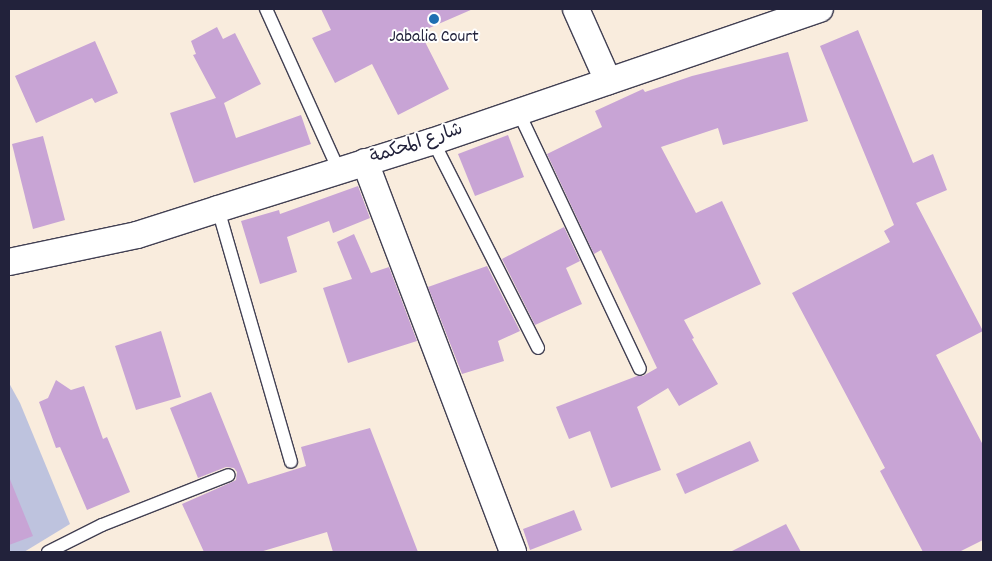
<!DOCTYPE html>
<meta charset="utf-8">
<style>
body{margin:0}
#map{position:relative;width:992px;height:561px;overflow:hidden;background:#f9ecdd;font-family:Dekko,"Playpen Sans Arabic",sans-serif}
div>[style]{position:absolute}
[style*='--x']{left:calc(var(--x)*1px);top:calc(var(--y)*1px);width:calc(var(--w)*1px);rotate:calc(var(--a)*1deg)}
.industrial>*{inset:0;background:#bec3de}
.building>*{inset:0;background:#c8a4d5}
.roads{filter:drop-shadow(1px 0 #424053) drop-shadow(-1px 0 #424053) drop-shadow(0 1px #424053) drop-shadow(0 -1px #424053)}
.service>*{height:12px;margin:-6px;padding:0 6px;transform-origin:6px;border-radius:6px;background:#fff}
.minor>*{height:26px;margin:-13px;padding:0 13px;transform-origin:13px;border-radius:13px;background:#fff}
.dots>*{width:14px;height:14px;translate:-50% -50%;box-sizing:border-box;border:2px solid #fff;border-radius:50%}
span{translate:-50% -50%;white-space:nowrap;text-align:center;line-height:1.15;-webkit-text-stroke:4px #fff;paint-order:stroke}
.poi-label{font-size:18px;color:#22223b}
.street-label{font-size:18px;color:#22223b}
.frame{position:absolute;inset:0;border:10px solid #22223b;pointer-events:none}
</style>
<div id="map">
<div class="industrial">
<i style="clip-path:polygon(9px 383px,20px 403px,70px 524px,24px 552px,9px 552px)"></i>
</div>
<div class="building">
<i style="clip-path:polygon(321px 9px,473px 9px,420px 32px,449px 89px,398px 115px,372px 64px,335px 83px,312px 38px,331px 30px)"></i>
<i style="clip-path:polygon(217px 27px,223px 39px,235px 33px,261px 84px,224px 103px,236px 138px,301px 115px,311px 144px,194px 183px,170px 113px,216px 98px,193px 55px,196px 54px,191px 41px)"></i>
<i style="clip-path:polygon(858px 30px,913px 163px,933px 154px,947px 190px,916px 203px,983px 331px,936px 355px,983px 445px,983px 540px,959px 552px,923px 552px,880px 471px,885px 468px,792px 293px,890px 242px,884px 231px,894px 225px,820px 46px)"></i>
<i style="clip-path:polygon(95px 41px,118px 93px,95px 103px,92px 98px,36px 123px,15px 76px)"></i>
<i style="clip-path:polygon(788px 52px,808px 121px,723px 145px,718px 128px,661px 147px,696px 213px,722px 201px,761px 284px,684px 320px,694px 338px,692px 339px,718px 384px,679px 406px,668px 388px,637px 407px,661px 470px,611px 488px,590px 431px,569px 439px,556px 407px,637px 376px,643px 376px,657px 368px,601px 250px,594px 254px,547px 154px,602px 127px,595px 111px,643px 89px,645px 92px,692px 76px)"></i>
<i style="clip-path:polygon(508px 135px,524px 177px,475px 196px,458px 154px)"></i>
<i style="clip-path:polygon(43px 136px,65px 220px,33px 229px,12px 144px)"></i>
<i style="clip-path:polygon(358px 186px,370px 218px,333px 233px,329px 221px,287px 237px,297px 272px,260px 284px,241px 221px,279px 210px,280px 214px)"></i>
<i style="clip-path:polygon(564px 227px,580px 261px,566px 268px,582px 304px,535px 325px,502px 259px)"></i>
<i style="clip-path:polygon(354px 234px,371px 273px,389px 267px,417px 341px,348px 363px,323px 288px,352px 279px,337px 242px)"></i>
<i style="clip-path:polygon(487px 266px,520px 331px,498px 341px,504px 361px,462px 374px,428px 287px)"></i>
<i style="clip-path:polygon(161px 331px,181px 397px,136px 410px,115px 346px)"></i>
<i style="clip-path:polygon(56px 380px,71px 390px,84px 386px,103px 439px,107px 437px,130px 492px,87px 510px,60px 447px,56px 448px,39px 402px,48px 398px)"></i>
<i style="clip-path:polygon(211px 392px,248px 484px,306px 466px,301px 447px,370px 428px,418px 552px,333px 552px,327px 532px,260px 552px,204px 552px,182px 504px,232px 482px,236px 480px,237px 472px,234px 468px,226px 467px,198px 478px,170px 408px)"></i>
<i style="clip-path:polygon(750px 441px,759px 461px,685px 494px,676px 474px)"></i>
<i style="clip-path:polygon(9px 477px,33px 536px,9px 545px)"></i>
<i style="clip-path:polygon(574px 510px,582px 530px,530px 550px,523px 529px)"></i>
<i style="clip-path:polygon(786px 524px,801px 552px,730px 552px)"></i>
</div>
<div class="roads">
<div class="service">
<i style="--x:266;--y:9;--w:178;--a:65.7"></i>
<i style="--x:518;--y:111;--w:285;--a:64.7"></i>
<i style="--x:433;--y:141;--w:232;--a:63.1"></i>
<i style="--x:218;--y:209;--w:263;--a:73.9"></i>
<i style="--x:48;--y:552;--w:60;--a:-26.6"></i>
<i style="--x:102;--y:525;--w:136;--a:-21.5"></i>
</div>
<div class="minor">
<i style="--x:576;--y:9;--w:79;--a:66"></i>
<i style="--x:365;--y:162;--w:417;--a:69.2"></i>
<i style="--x:9;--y:262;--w:131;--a:-11.9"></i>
<i style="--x:137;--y:235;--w:85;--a:-17.8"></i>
<i style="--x:218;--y:209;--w:223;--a:-17.5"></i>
<i style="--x:431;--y:142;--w:411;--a:-18.9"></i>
</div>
</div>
<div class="dots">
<i style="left:434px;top:19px;background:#1f6fb2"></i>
</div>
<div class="poi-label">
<span style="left:434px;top:38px">Jabalia Court</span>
</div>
<div class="street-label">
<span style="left:417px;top:145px;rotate:-18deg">شارع المحكمة</span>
</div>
<div class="frame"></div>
</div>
